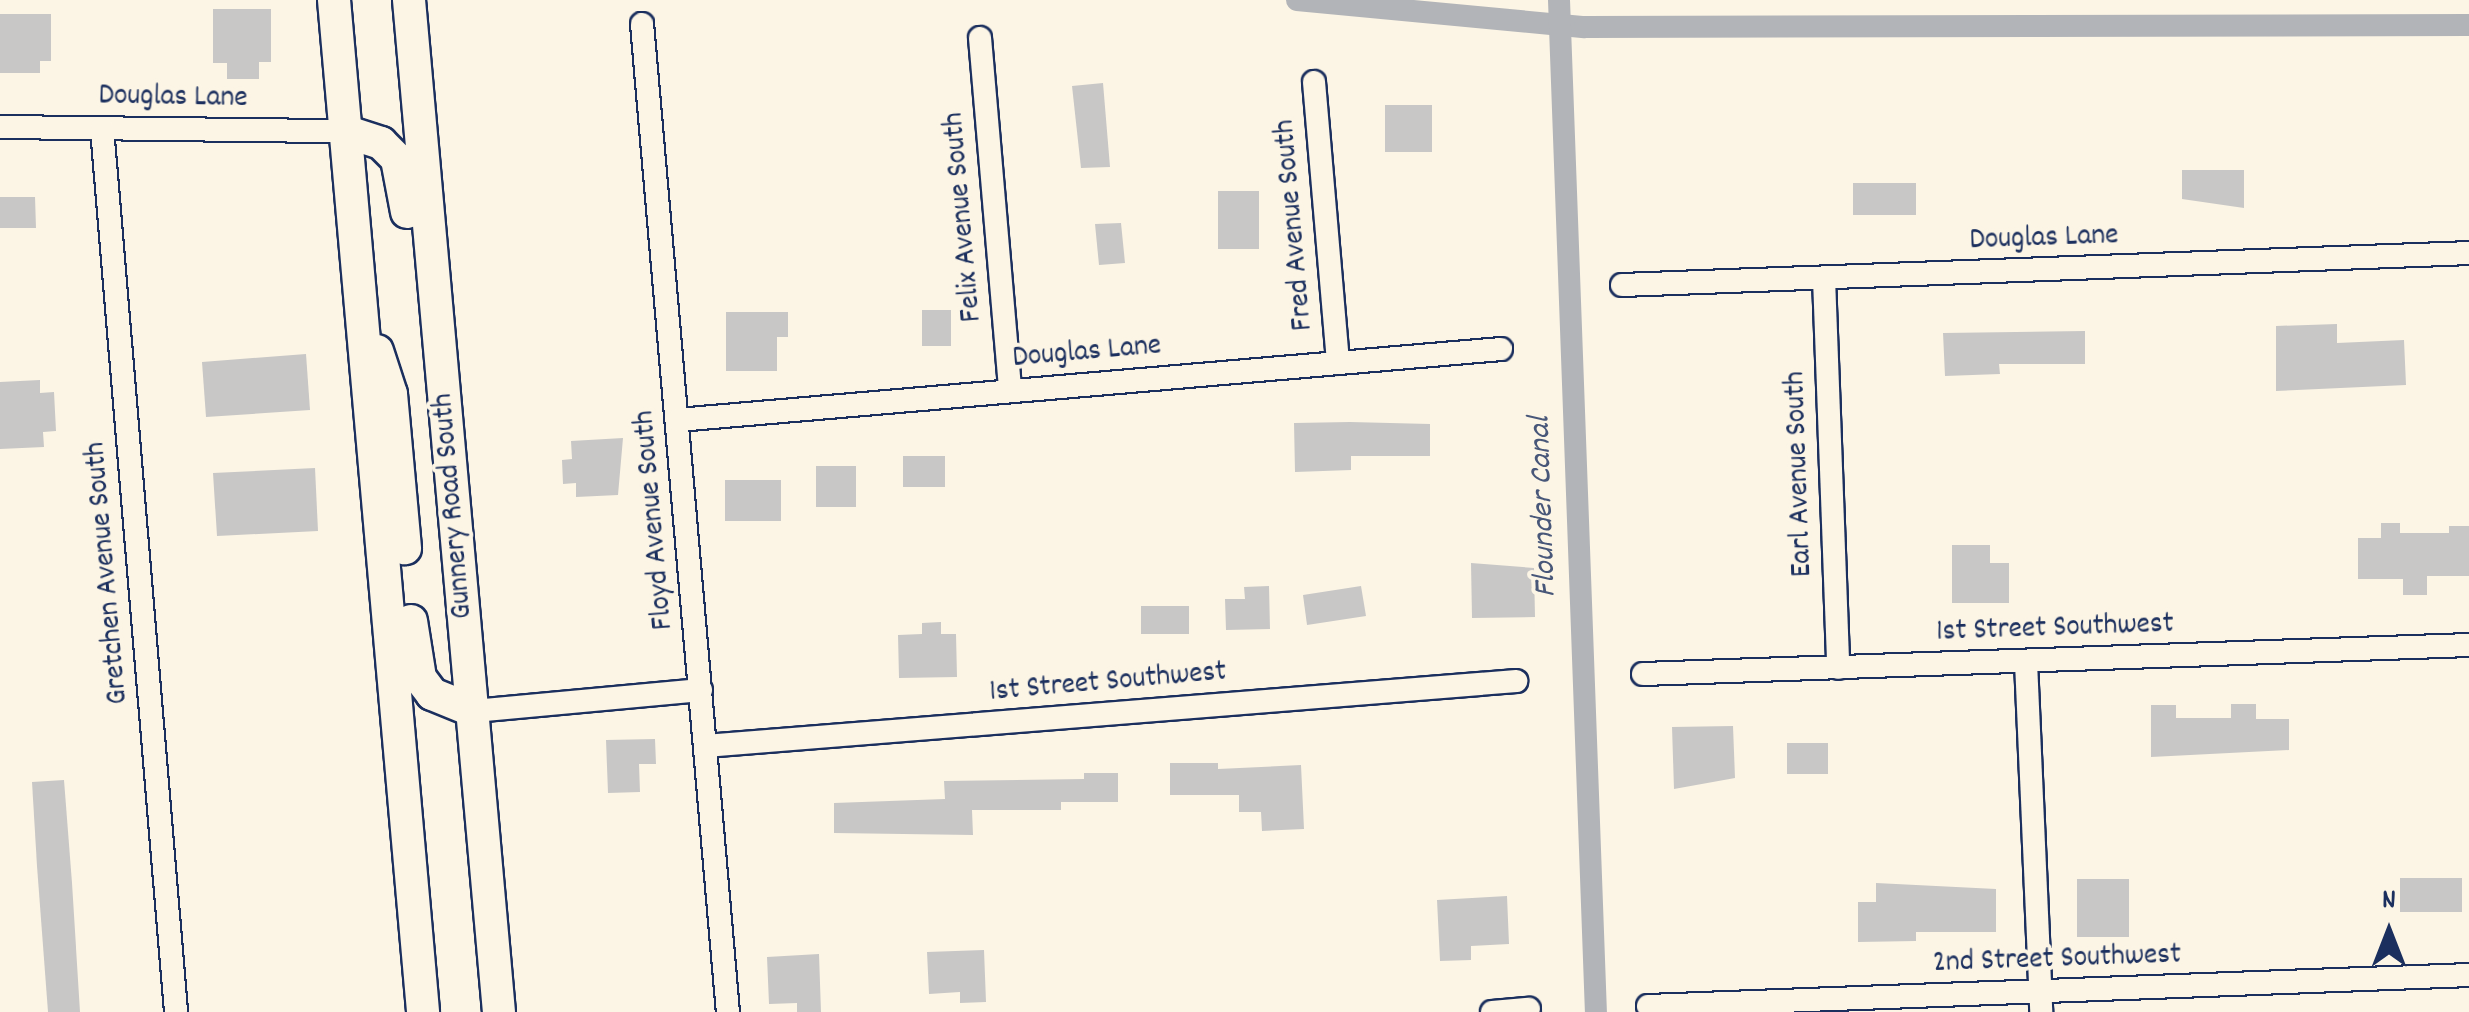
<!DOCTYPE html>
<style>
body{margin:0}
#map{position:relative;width:2469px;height:1012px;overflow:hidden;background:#fcf5e5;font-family:Dekko,sans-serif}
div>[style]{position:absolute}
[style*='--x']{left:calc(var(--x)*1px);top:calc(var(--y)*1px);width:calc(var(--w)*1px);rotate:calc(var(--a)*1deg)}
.canal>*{height:22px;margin:-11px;padding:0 11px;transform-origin:11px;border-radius:11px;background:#b2b4b8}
.building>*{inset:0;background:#c8c7c6}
.roads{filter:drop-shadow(2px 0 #1b2f5e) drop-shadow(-2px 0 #1b2f5e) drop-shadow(0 2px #1b2f5e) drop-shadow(0 -2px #1b2f5e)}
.street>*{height:22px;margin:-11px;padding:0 11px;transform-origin:11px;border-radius:11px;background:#fcf5e5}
.secondary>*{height:32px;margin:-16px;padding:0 16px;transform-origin:16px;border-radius:16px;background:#fcf5e5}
span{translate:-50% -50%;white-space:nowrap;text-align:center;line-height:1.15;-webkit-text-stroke:8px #fcf5e5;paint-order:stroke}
.street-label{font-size:30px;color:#1b2f5e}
.water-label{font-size:32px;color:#485779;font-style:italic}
.north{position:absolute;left:2339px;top:882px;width:100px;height:100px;-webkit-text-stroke:8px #fcf5e5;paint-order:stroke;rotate:0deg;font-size:28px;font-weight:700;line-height:40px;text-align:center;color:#1b2f5e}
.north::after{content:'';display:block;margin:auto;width:35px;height:45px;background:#1b2f5e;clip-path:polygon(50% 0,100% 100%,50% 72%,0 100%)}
</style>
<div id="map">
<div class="canal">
<i style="--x:1297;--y:0;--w:289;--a:5.4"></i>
<i style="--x:1585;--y:27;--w:884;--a:-0.13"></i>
<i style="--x:1559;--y:0;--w:1013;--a:87.91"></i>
</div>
<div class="building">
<i style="clip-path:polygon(213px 9px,271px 9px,271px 62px,259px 62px,259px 79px,227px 79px,227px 63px,213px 63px)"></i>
<i style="clip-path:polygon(0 14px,51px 14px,51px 61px,40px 61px,40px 73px,0 73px)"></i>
<i style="clip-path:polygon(1103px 83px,1110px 167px,1081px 168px,1072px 86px)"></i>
<i style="clip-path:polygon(1385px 105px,1432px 105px,1432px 152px,1385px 152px)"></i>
<i style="clip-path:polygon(2182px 170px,2244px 170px,2244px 208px,2182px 199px)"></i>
<i style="clip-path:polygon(1853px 183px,1916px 183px,1916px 215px,1853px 215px)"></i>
<i style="clip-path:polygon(1218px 191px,1259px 191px,1259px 249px,1218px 249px)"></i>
<i style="clip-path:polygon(0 197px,35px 197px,36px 228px,0 228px)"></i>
<i style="clip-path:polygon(1121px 223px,1125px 263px,1099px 265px,1095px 224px)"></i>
<i style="clip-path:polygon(922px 310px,951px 310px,951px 346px,922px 346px)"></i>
<i style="clip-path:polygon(726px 312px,788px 312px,788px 337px,777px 337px,777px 371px,726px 371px)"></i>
<i style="clip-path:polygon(2337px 324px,2337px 343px,2404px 340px,2406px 385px,2276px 391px,2276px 326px)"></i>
<i style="clip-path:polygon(2085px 331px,2085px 364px,1999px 364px,2000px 374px,1945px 376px,1943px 333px)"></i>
<i style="clip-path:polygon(306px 354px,310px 410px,206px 417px,202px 362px)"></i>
<i style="clip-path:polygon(40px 380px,40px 393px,54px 392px,56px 431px,43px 432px,44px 447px,0 449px,0 382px)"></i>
<i style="clip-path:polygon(1350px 422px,1430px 424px,1430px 456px,1351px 456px,1351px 470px,1295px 472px,1294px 423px)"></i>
<i style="clip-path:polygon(623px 438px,618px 495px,576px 497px,576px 483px,563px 484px,562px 460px,572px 459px,571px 441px)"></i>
<i style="clip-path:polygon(903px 456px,945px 456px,945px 487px,903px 487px)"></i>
<i style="clip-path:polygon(816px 466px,856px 466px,856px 507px,816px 507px)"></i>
<i style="clip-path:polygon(315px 468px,318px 531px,217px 536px,213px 473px)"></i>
<i style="clip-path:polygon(725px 480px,781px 480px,781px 521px,725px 521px)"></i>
<i style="clip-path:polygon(2381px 523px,2400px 523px,2400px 533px,2449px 533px,2449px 526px,2469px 526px,2469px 576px,2427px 576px,2427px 595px,2403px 595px,2403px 579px,2358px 579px,2358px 538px,2381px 538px)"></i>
<i style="clip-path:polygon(1952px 545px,1990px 545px,1990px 563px,2009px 563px,2009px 603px,1952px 603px)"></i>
<i style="clip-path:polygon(1471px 563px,1534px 568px,1535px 617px,1472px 618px)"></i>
<i style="clip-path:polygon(1269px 586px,1270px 629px,1226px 630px,1225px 599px,1245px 599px,1244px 587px)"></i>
<i style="clip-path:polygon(1361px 586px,1366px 616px,1307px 625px,1303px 595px)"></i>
<i style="clip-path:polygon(1141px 606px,1189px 606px,1189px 634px,1141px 634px)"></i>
<i style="clip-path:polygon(941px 622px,941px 634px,956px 634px,957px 677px,899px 678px,898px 635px,922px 634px,922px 623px)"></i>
<i style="clip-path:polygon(2231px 704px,2256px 704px,2256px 719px,2289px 719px,2289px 750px,2151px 757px,2151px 705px,2176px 705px,2176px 718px,2231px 718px)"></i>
<i style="clip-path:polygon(1733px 726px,1735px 778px,1674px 789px,1672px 727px)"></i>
<i style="clip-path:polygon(655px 739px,656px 764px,639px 764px,640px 792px,608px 793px,606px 740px)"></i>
<i style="clip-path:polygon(1787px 743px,1828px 743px,1828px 774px,1787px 774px)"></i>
<i style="clip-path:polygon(1170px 763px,1218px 763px,1218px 769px,1301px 765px,1304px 829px,1262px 831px,1261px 812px,1239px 812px,1239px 795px,1170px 795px)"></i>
<i style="clip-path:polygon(1084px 773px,1118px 773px,1118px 802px,1061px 802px,1061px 810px,972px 810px,973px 835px,834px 833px,834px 803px,945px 799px,944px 781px,1084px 779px)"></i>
<i style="clip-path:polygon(64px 780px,72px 883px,80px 1012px,48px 1012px,37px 866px,32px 782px)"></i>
<i style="clip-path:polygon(2400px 878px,2462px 878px,2462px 912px,2400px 912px)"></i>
<i style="clip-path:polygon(2077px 879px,2129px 879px,2129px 937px,2077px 937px)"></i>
<i style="clip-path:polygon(1876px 883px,1996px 889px,1996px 932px,1916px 932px,1916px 941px,1858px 942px,1858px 902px,1876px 902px)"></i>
<i style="clip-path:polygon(1507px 896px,1509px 944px,1471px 946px,1471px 960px,1440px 961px,1437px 900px)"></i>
<i style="clip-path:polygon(984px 950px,986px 1002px,960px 1003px,960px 992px,929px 994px,927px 952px)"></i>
<i style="clip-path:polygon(819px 954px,821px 1012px,797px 1012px,797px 1003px,769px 1004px,767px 957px)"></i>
</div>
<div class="roads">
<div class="street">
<i style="--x:642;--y:24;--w:992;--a:85.03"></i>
<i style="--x:980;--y:38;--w:354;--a:85.1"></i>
<i style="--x:1314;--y:82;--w:282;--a:85.1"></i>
<i style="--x:0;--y:127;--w:344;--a:0.7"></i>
<i style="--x:102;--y:128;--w:887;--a:85.21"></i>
<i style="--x:1824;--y:278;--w:390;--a:87.9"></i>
<i style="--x:1622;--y:285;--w:848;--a:-2.16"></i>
<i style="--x:678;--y:420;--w:826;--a:-4.93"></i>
<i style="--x:2026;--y:662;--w:350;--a:87.5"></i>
<i style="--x:1643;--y:674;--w:827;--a:-2.01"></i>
<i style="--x:474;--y:711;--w:228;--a:-5.3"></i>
<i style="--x:705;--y:746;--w:814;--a:-4.58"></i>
<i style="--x:1648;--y:1006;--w:822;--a:-2.16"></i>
<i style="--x:1492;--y:1012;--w:37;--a:-5"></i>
</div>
<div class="secondary">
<i style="--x:334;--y:0;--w:1016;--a:84.97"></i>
<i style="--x:409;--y:0;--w:1016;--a:84.92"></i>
<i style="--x:344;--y:131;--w:39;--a:18"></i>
<i style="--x:381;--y:143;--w:23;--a:45"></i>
<i style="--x:397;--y:159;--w:54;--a:79.3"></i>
<i style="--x:377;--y:351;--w:45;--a:72"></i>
<i style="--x:391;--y:394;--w:155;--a:84.8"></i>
<i style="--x:411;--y:621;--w:58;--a:81"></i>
<i style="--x:420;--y:678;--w:20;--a:53"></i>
<i style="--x:432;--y:694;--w:45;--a:22"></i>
</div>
</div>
<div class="street-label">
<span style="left:173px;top:99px;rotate:1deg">Douglas Lane</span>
<span style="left:965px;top:217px;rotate:-95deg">Felix Avenue South</span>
<span style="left:1296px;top:225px;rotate:-95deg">Fred Avenue South</span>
<span style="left:2044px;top:240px;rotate:-2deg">Douglas Lane</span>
<span style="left:1087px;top:354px;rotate:-5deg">Douglas Lane</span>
<span style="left:1801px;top:474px;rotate:-92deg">Earl Avenue South</span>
<span style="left:455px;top:506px;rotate:-95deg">Gunnery Road South</span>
<span style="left:656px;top:520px;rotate:-95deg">Floyd Avenue South</span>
<span style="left:109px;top:573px;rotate:-95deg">Gretchen Avenue South</span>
<span style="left:2055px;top:630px;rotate:-2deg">1st Street Southwest</span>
<span style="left:1108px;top:684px;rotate:-5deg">1st Street Southwest</span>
<span style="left:2057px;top:961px;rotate:-2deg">2nd Street Southwest</span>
</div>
<div class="water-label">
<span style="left:1545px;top:507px;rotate:-92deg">Flounder Canal</span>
</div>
<div class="north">N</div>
</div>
